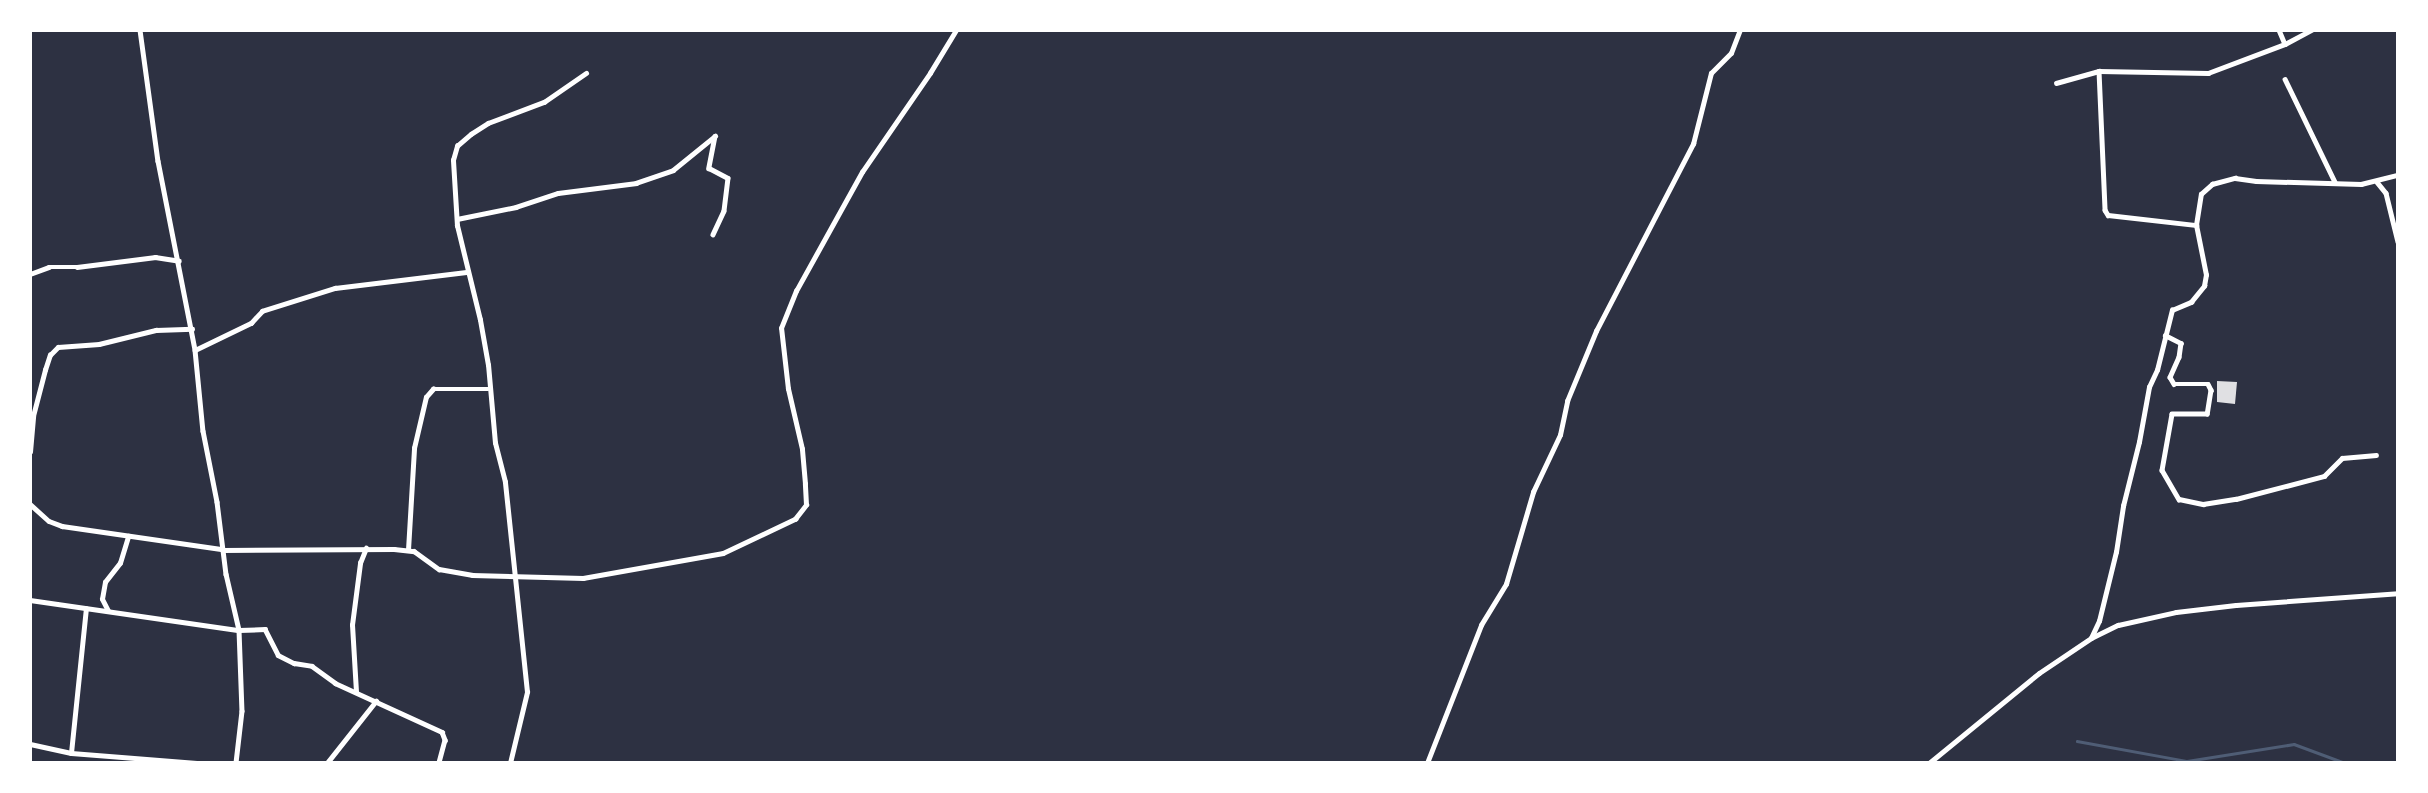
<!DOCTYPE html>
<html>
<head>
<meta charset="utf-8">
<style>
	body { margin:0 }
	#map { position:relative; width:2428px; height:793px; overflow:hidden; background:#2d3142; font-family:Barlow,sans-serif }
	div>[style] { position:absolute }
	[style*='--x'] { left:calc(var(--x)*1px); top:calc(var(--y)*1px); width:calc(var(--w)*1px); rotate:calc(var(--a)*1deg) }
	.stream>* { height:2.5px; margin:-1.25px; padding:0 1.25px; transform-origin:1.25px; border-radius:1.25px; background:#4f5d75 }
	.building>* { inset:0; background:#e0e0e3 }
	.minor>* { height:4.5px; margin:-2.25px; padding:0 2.25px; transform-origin:2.25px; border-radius:2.25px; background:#fff }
	.tertiary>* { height:5px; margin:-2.5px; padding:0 2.5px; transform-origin:2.5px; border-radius:2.5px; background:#fff }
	span { translate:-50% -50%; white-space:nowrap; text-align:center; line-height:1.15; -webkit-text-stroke:7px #fff; paint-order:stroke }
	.frame { position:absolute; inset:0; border:32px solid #fff; pointer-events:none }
</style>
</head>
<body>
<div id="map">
	<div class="stream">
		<div style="--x:2077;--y:741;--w:112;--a:10.3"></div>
		<div style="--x:2187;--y:761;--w:108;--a:-9"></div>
		<div style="--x:2294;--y:744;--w:54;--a:20.4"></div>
	</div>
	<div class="building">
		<div style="clip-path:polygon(2217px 381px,2237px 382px,2235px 404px,2217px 402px)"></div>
	</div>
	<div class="minor">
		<div style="--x:140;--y:30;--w:132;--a:82.2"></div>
		<div style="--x:158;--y:161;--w:193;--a:78.9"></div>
		<div style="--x:195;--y:350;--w:81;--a:84.4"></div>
		<div style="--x:203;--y:431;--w:72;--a:78.8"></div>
		<div style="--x:217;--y:502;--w:73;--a:82.9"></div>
		<div style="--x:226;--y:574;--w:57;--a:76.9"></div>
		<div style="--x:239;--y:630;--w:81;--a:87.9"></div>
		<div style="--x:242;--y:711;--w:52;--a:96.6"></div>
		<div style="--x:2279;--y:30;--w:15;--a:67"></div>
		<div style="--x:2099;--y:71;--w:139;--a:87.5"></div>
		<div style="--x:2105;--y:210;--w:6;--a:59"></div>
		<div style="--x:2108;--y:215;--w:89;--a:6.5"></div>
		<div style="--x:2285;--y:79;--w:114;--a:64.1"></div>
		<div style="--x:2056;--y:83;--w:45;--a:-15.6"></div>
		<div style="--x:2099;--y:71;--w:109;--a:1.1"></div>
		<div style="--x:2208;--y:73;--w:82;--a:-20.6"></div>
		<div style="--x:2285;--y:44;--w:30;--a:-28"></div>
		<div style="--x:2377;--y:182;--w:14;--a:51"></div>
		<div style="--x:2386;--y:193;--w:50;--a:76.2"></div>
		<div style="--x:457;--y:219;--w:60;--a:-11.5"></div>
		<div style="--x:516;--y:207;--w:44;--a:-18.4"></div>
		<div style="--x:558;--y:193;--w:79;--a:-7.3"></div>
		<div style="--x:636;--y:183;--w:39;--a:-19"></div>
		<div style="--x:673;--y:170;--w:54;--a:-39"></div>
		<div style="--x:715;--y:136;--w:33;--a:101"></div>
		<div style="--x:709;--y:168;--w:21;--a:28"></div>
		<div style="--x:728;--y:178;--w:33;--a:97"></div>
		<div style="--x:724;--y:211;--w:26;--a:115"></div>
		<div style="--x:30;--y:274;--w:20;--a:-20"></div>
		<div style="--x:49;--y:267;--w:28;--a:0"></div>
		<div style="--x:77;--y:267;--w:79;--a:-7.3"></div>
		<div style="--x:155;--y:257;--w:24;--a:9"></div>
		<div style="--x:2165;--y:335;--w:18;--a:27"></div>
		<div style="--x:2181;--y:343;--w:14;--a:98"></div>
		<div style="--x:2179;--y:357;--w:22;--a:114"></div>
		<div style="--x:2170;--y:377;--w:8;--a:60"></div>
		<div style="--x:2174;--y:384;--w:34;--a:0"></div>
		<div style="--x:2208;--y:384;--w:7;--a:63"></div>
		<div style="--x:2211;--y:390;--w:24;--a:99"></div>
		<div style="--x:2207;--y:414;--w:35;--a:180"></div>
		<div style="--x:2172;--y:414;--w:57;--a:100.1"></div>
		<div style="--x:2162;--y:470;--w:34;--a:60"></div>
		<div style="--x:2179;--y:499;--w:25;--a:12"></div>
		<div style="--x:2203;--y:504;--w:33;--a:-9"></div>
		<div style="--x:2236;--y:499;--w:91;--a:-14.6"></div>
		<div style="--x:2324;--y:476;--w:25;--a:-45"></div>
		<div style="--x:2342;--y:458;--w:34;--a:-5"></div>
		<div style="--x:195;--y:350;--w:62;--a:-25.7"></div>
		<div style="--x:251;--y:323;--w:16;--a:-47"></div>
		<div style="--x:262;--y:311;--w:77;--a:-17.5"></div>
		<div style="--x:335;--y:288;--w:134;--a:-6.9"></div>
		<div style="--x:30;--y:452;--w:36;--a:-85"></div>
		<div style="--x:33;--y:416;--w:48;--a:-75.4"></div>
		<div style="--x:45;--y:370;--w:16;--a:-72"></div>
		<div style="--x:50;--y:355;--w:11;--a:-45"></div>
		<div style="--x:58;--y:347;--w:41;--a:-4.2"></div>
		<div style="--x:99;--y:344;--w:59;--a:-13.8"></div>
		<div style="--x:156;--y:330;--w:36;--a:-2"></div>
		<div style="--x:30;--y:504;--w:25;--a:42"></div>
		<div style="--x:49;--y:521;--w:14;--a:21"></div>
		<div style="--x:62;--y:526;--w:162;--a:8.2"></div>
		<div style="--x:223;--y:550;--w:171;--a:-0.3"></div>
		<div style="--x:394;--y:549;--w:20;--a:6"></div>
		<div style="--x:414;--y:551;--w:31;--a:36"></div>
		<div style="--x:439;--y:569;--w:34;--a:10"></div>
		<div style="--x:472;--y:575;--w:111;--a:1.5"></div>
		<div style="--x:583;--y:578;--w:142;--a:-10.1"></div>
		<div style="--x:723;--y:553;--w:80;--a:-25.3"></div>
		<div style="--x:795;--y:519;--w:18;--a:-52"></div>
		<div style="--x:806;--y:505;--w:21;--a:-93"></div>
		<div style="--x:805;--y:484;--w:35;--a:-95"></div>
		<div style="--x:802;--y:449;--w:62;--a:-103.1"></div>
		<div style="--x:788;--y:389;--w:61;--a:-96.5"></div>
		<div style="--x:781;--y:328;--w:40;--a:-68"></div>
		<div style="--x:796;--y:291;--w:136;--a:-61"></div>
		<div style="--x:862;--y:172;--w:120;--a:-55.5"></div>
		<div style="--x:930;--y:73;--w:50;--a:-58.8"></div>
		<div style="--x:408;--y:550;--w:102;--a:-86.6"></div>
		<div style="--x:414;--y:448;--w:52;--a:-76.8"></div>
		<div style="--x:426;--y:397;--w:11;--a:-49"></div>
		<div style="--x:433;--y:389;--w:55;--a:0"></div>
		<div style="--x:30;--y:600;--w:211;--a:8.2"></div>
		<div style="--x:239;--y:630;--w:26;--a:-2"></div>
		<div style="--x:265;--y:629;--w:29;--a:63"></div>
		<div style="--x:278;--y:655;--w:18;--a:27"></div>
		<div style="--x:294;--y:663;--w:18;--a:9"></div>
		<div style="--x:312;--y:666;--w:29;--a:36"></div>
		<div style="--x:335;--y:683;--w:118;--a:24.6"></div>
		<div style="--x:442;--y:732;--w:9;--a:69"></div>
		<div style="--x:445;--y:740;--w:24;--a:105"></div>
		<div style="--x:108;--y:611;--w:13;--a:-117"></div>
		<div style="--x:102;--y:599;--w:17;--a:-80"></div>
		<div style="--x:105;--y:582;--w:24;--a:-52"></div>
		<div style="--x:120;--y:563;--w:28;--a:-73"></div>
		<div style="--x:2091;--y:638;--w:19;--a:-65"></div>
		<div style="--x:2099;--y:621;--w:71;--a:-76.2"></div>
		<div style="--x:2116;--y:552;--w:47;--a:-81.3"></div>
		<div style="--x:2123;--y:506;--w:66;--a:-76"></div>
		<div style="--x:2139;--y:442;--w:56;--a:-79.7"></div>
		<div style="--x:2149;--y:387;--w:19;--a:-65"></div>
		<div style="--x:2157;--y:370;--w:62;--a:-76"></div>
		<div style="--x:2172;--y:310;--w:21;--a:-23"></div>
		<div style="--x:2191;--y:302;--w:21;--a:-51"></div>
		<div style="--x:2204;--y:286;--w:11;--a:-80"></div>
		<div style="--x:2206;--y:275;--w:51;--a:-101.3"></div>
		<div style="--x:2196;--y:225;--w:31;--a:-81"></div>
		<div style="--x:2201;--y:194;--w:15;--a:-42"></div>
		<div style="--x:2212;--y:184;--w:24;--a:-15"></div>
		<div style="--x:2235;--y:178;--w:21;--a:8"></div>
		<div style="--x:2256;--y:181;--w:105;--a:1.6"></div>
		<div style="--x:2361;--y:184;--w:38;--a:-14"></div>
		<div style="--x:356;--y:692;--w:67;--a:-93.4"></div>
		<div style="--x:352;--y:625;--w:63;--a:-82.6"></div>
		<div style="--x:360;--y:563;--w:16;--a:-68"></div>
		<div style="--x:71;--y:753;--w:145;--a:-84.1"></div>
		<div style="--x:327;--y:763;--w:79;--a:-51.7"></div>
		<div style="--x:510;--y:763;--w:73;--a:-76.5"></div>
		<div style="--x:527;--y:692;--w:211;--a:-96"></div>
		<div style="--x:505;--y:482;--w:40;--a:-104.4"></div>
		<div style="--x:495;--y:443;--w:78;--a:-95.1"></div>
		<div style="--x:488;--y:365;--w:46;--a:-100.1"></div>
		<div style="--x:480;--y:320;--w:97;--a:-103.7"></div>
		<div style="--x:457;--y:226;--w:66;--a:-93.5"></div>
		<div style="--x:453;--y:160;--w:15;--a:-74"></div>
		<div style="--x:457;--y:146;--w:18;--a:-41"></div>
		<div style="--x:471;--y:134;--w:20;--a:-33"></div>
		<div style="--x:488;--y:123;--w:60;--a:-20.6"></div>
		<div style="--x:544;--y:102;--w:51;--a:-34.6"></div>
		<div style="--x:1427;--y:763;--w:148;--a:-68.6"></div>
		<div style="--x:1481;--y:625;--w:48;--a:-58.6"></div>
		<div style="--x:1506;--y:584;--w:96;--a:-73.6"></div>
		<div style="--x:1533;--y:492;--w:63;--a:-64.7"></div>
		<div style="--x:1560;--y:435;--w:35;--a:-78"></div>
		<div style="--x:1567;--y:401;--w:76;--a:-67.5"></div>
		<div style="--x:1596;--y:331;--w:211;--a:-62.6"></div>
		<div style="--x:1693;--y:144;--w:73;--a:-75.8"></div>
		<div style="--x:1711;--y:73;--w:28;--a:-45"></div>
		<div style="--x:1731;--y:53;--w:25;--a:-69"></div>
	</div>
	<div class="tertiary">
		<div style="--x:30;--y:744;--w:42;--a:12.4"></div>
		<div style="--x:71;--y:753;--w:126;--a:4.5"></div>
		<div style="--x:1929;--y:763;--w:142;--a:-39.3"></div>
		<div style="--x:2039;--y:673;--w:63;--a:-33.9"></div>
		<div style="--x:2091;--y:638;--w:30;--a:-26"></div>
		<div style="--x:2118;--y:625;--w:59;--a:-12.6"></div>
		<div style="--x:2176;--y:612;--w:60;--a:-6.7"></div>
		<div style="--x:2236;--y:605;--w:162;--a:-4.2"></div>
	</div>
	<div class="frame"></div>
</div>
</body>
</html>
